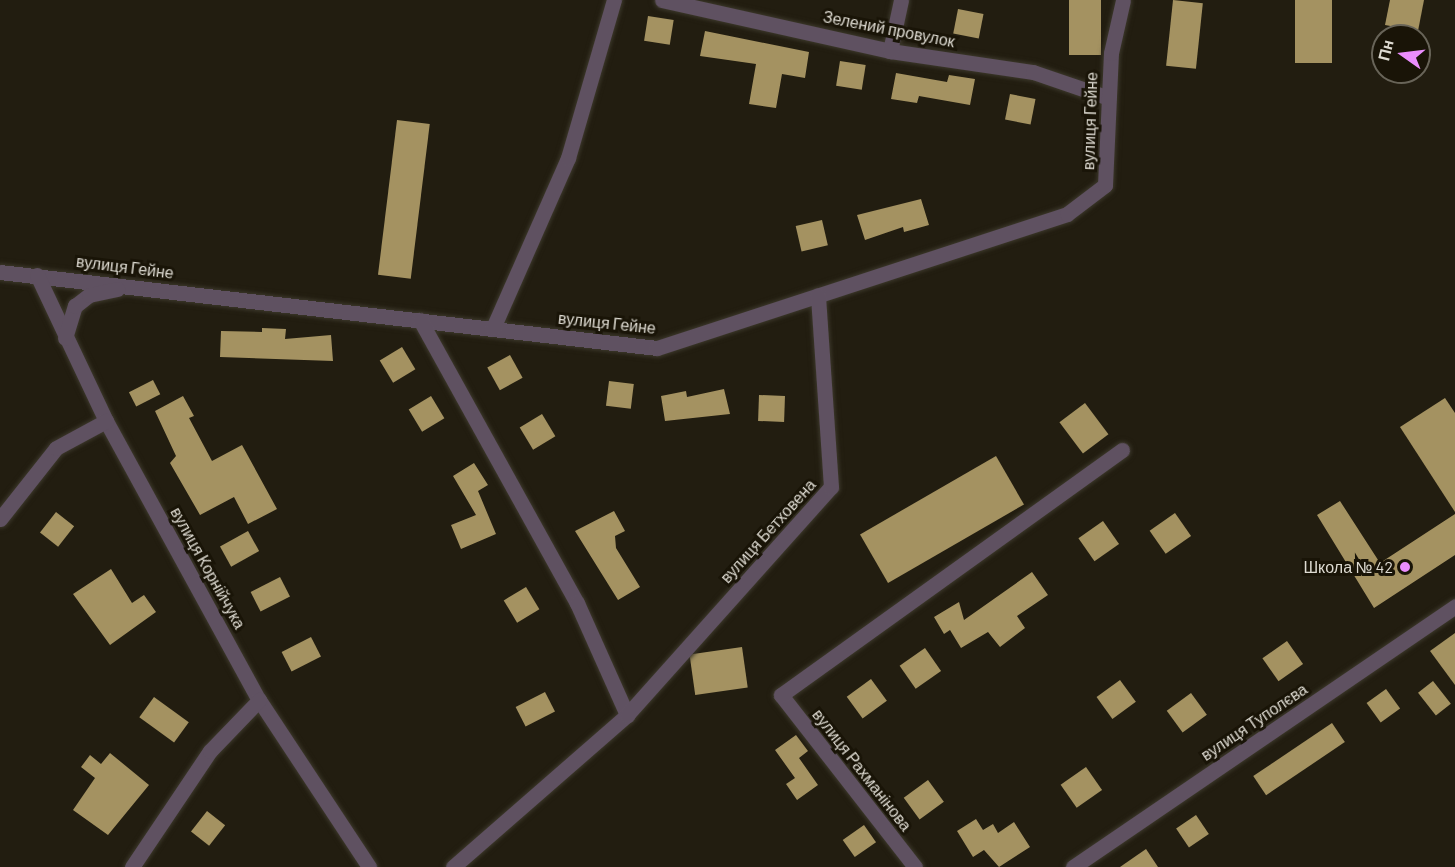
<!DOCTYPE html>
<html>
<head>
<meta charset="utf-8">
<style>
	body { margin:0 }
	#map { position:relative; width:1455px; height:867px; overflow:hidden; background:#221d10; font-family:Barlow,sans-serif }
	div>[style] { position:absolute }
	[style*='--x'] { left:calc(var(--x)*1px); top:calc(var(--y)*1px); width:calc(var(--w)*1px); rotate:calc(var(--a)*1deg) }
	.building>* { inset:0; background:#a49261; transform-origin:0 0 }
	.roads { filter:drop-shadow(0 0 2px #3c382b) drop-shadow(0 0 2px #3c382b) }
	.street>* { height:15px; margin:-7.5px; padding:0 7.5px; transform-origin:7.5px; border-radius:7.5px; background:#5f5161 }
	.dots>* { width:16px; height:16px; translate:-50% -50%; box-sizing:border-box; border:3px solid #191407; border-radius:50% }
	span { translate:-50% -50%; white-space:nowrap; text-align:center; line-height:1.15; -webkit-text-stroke:6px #191407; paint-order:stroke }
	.street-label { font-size:16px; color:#dedbd2 }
	.poi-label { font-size:16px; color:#dedbd2 }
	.right { translate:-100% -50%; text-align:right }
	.north { position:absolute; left:1371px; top:24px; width:60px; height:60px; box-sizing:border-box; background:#191407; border:2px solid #686458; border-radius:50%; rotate:284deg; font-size:16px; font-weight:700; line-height:24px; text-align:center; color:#dedbd2 }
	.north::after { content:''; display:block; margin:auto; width:21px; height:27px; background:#ea8dfd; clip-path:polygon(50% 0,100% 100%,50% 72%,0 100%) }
</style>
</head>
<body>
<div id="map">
	<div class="building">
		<div style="left:1069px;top:0;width:32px;height:55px"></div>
		<div style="left:1173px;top:0;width:30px;height:66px;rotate:6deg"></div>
		<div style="left:1295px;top:0;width:37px;height:63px"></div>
		<div style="clip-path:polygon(1390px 0,1424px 0,1418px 31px,1385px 25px)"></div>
		<div style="left:958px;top:9px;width:26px;height:25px;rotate:11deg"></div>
		<div style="left:648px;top:16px;width:26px;height:25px;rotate:9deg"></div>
		<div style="clip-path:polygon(705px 31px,809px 52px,805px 78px,782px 74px,776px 108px,749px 104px,756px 64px,700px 56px)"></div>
		<div style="left:840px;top:61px;width:26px;height:25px;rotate:9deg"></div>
		<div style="clip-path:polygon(896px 73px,947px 82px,949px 75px,975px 79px,970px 105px,919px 96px,917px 103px,891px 99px)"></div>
		<div style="left:1010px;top:94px;width:26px;height:26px;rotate:11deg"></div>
		<div style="left:397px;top:120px;width:33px;height:156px;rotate:7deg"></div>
		<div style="clip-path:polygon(921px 199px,929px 225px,904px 232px,903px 227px,865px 240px,857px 215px)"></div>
		<div style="left:822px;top:220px;width:26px;height:27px;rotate:77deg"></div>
		<div style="clip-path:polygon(262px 328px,286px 329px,285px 339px,331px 335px,333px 361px,220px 357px,221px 331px,262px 332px)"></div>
		<div style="left:402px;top:347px;width:26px;height:26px;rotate:59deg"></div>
		<div style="left:510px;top:355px;width:26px;height:26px;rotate:61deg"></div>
		<div style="left:153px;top:380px;width:16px;height:27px;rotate:63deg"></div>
		<div style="left:609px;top:381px;width:25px;height:25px;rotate:7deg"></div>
		<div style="clip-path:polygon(724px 389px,730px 414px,665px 421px,661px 396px,686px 391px,687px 397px)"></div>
		<div style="left:759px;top:395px;width:26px;height:26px;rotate:2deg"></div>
		<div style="clip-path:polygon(183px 396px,194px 416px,189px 418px,212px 461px,242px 445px,277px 509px,248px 524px,234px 497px,200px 515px,170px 463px,176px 456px,155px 411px)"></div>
		<div style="left:431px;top:396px;width:26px;height:26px;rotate:59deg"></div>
		<div style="clip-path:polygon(1445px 398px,1455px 413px,1455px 512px,1400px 427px)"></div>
		<div style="left:1085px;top:403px;width:39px;height:32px;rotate:53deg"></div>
		<div style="left:542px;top:414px;width:26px;height:26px;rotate:59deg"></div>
		<div style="left:996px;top:456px;width:56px;height:157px;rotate:60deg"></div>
		<div style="clip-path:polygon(474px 463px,488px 485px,478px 491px,496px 534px,461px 549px,451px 525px,476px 515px,453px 476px)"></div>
		<div style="clip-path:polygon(1340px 501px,1380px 563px,1455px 514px,1455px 555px,1374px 608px,1317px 515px)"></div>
		<div style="clip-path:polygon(614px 511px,625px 531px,615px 536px,616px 548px,640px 587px,618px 600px,575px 531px)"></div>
		<div style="left:56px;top:512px;width:23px;height:26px;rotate:38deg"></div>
		<div style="left:1175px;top:513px;width:28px;height:31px;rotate:55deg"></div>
		<div style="left:1103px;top:521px;width:28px;height:30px;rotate:55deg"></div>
		<div style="left:248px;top:531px;width:23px;height:32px;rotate:61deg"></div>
		<div style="clip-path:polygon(111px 569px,132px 603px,144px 595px,156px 612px,110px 645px,73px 594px)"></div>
		<div style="clip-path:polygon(1032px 572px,1048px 595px,1017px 616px,1025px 628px,1000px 647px,988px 632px,961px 648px,950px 630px,944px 634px,934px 617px,959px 602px,964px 620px)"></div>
		<div style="left:280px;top:577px;width:22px;height:33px;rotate:63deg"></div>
		<div style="left:526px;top:587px;width:26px;height:26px;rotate:59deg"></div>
		<div style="clip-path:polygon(1455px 633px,1455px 685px,1430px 651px)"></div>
		<div style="left:311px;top:637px;width:22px;height:33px;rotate:63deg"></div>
		<div style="left:1287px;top:641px;width:28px;height:30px;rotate:55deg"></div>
		<div style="left:742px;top:647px;width:41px;height:53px;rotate:82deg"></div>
		<div style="left:925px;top:648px;width:28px;height:31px;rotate:55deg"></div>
		<div style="left:871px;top:679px;width:27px;height:30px;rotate:54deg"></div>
		<div style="left:1120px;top:680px;width:27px;height:29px;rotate:54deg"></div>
		<div style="left:1433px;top:681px;width:29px;height:19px;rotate:52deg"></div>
		<div style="left:1386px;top:689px;width:24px;height:24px;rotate:54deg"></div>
		<div style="left:545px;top:692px;width:22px;height:33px;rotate:63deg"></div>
		<div style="left:1191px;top:693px;width:27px;height:30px;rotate:54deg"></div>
		<div style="left:154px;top:697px;width:43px;height:25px;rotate:36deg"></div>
		<div style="left:1332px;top:723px;width:23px;height:95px;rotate:56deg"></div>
		<div style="clip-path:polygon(796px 735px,808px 751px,799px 758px,818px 785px,797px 800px,786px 784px,795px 778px,775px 750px)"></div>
		<div style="clip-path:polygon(110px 753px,149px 785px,108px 835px,73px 810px,95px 778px,81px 767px,90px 755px,101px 764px)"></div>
		<div style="left:1086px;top:767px;width:28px;height:31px;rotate:55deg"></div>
		<div style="left:928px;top:780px;width:27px;height:30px;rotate:54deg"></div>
		<div style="left:207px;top:811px;width:23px;height:26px;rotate:38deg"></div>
		<div style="left:1196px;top:815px;width:23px;height:24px;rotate:56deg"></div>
		<div style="clip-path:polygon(976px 819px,983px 830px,993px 824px,998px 833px,1014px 822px,1030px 847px,999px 867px,984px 850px,973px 857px,957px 831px)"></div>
		<div style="left:864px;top:825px;width:21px;height:26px;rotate:55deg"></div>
		<div style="clip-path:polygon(1146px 849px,1158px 867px,1120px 867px)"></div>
	</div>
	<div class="roads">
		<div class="street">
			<div style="--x:662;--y:0;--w:234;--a:12.6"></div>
			<div style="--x:890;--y:51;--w:145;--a:8.4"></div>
			<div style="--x:1033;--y:72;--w:80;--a:18.9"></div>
			<div style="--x:890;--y:51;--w:52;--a:-77.8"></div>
			<div style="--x:0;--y:272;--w:661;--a:6.6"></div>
			<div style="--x:657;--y:348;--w:431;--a:-18.1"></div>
			<div style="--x:1067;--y:214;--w:48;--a:-37.3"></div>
			<div style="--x:1105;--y:185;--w:132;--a:-87.4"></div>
			<div style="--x:1111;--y:53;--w:54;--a:-77.2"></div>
			<div style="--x:37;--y:275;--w:161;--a:64.7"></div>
			<div style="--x:106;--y:421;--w:318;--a:61.3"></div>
			<div style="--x:259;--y:700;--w:200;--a:56.6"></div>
			<div style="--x:420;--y:320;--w:324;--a:61"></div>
			<div style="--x:577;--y:603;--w:123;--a:65.9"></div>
			<div style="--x:493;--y:328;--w:186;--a:-66.2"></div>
			<div style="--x:568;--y:158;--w:165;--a:-73.8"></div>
			<div style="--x:65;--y:338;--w:34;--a:-73"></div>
			<div style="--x:75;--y:306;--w:18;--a:-38"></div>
			<div style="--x:89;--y:295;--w:29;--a:-12"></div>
			<div style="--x:0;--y:519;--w:90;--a:-51.7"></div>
			<div style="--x:56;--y:448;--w:57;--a:-28.4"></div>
			<div style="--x:132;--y:867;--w:140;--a:-56.1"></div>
			<div style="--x:210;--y:751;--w:71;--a:-46.1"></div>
			<div style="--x:453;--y:867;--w:231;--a:-41.1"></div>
			<div style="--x:627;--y:715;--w:306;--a:-48.2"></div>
			<div style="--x:831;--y:487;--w:192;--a:-93.9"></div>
			<div style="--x:915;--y:867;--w:218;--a:-127.9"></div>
			<div style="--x:781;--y:695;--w:420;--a:-35.7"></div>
			<div style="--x:1073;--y:867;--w:463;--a:-34.3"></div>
		</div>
	</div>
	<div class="dots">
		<div style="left:1405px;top:567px;background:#ea8dfd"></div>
	</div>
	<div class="street-label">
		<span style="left:889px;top:29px;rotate:11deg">Зелений провулок</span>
		<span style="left:1090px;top:121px;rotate:-88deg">вулиця Гейне</span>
		<span style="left:125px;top:267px;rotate:7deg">вулиця Гейне</span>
		<span style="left:607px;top:323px;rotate:6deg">вулиця Гейне</span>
		<span style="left:768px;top:531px;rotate:-48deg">вулиця Бетховена</span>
		<span style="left:208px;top:568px;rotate:61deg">вулиця Корнійчука</span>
		<span style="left:1254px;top:722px;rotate:-34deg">вулиця Туполєва</span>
		<span style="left:862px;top:770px;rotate:52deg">вулиця Рахманінова</span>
	</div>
	<div class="poi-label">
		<span class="right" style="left:1393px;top:567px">Школа № 42</span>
	</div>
	<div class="north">Пн</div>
</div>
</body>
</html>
